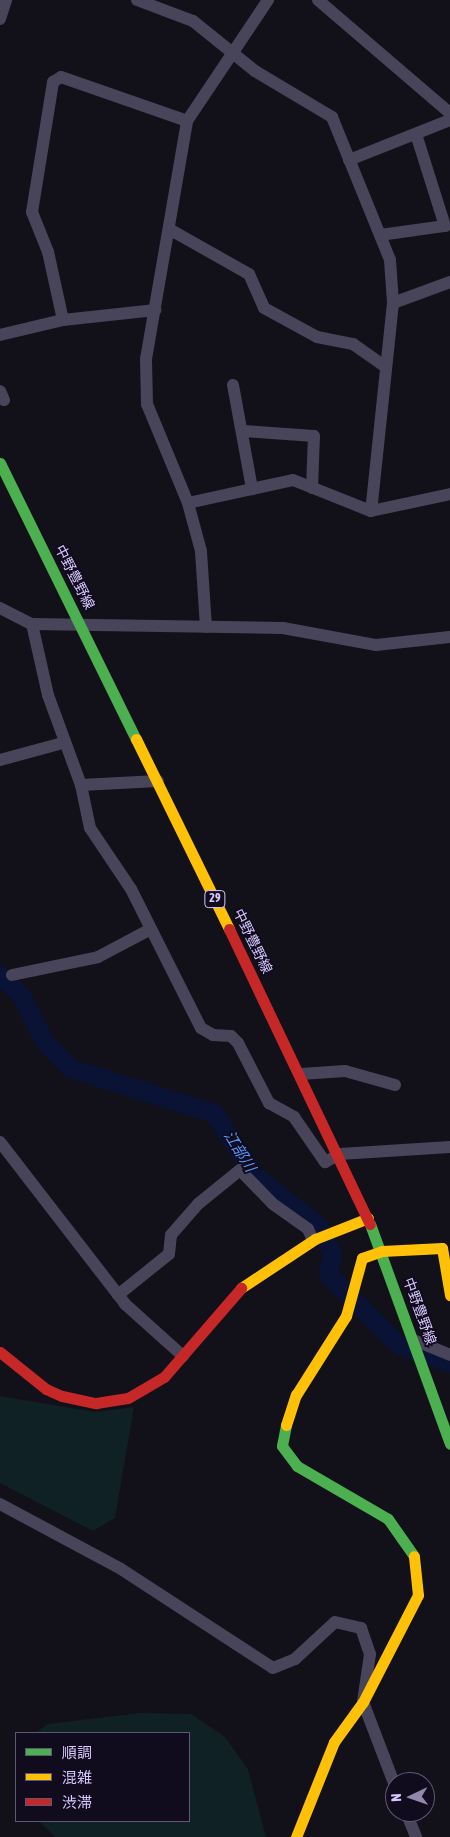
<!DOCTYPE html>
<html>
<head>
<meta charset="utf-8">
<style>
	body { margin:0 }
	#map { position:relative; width:450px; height:1837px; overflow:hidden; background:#121019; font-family:"Asap Condensed","Noto Sans JP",sans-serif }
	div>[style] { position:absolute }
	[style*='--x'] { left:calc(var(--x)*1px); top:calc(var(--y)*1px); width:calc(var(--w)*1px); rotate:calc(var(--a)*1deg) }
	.green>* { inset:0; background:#0f2125 }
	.river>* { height:19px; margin:-9.5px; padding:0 9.5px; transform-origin:9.5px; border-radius:9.5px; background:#0a1336 }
	.street>* { height:12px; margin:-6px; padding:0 6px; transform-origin:6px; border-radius:6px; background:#48445a }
	.fast>* { height:11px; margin:-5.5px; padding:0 5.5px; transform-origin:5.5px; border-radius:5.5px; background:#4caf50 }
	.slow>* { height:11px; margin:-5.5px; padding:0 5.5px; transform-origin:5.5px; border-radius:5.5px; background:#ffc107 }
	.jam>* { height:11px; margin:-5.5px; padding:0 5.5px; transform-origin:5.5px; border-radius:5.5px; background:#c62828 }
	span { translate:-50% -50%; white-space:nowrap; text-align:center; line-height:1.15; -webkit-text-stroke:4px #110c1d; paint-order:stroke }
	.shield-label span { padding:1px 4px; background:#110c1d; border:1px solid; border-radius:4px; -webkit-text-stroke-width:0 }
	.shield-label { font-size:12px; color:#d7c8fe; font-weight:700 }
	.street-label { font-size:14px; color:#d7c8fe }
	.water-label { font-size:15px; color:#5896fd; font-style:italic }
	.legend { position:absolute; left:15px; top:1732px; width:175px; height:90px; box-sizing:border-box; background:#110c1d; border:1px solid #605777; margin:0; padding:6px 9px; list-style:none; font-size:15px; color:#d7c8fe }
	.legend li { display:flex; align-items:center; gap:10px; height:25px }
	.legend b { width:25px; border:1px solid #605777 }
	.north { position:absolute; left:385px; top:1772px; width:50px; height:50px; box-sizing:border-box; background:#110c1d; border:1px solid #605777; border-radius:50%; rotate:267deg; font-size:14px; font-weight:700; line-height:20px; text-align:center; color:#d7c8fe }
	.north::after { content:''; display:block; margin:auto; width:18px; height:22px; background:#9288ae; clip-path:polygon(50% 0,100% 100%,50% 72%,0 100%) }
</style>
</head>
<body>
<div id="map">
	<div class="green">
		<div style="clip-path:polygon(0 1396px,95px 1412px,134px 1407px,115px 1518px,93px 1531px,0 1483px)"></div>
		<div style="clip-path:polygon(140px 1713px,191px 1714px,225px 1737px,248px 1769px,266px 1837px,55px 1837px,39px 1821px,189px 1821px,189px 1733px,35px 1733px,48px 1724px)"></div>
	</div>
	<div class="river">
		<div style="--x:0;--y:975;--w:29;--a:44"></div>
		<div style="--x:21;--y:995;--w:51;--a:63.4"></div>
		<div style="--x:44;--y:1041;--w:37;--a:46"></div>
		<div style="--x:70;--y:1068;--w:151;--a:17.4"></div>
		<div style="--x:214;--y:1113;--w:74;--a:57.2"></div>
		<div style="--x:254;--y:1175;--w:80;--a:37.9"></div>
		<div style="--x:317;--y:1224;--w:34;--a:63"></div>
		<div style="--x:332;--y:1254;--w:20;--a:101"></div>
		<div style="--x:328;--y:1274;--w:100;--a:45"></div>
		<div style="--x:399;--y:1345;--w:54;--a:19.4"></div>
	</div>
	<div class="street">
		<div style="--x:137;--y:0;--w:60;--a:20.6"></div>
		<div style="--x:193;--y:21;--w:80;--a:38.9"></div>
		<div style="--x:255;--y:71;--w:90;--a:30.9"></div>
		<div style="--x:332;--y:117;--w:154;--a:67.9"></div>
		<div style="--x:390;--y:260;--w:43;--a:86"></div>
		<div style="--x:393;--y:303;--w:209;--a:96"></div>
		<div style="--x:318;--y:0;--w:174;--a:40.6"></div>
		<div style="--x:0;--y:19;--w:20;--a:-72"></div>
		<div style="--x:349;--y:160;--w:109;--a:-21.6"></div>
		<div style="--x:169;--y:229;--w:92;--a:29.4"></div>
		<div style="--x:249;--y:274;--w:37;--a:66"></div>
		<div style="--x:264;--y:308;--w:60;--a:28.7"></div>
		<div style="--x:317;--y:337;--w:37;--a:11"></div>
		<div style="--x:353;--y:344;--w:38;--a:35"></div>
		<div style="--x:380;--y:235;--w:66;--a:-7.9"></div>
		<div style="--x:445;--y:226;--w:96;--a:-107.5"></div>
		<div style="--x:393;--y:303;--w:61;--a:-20.2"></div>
		<div style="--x:63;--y:320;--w:70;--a:-102.4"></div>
		<div style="--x:48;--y:252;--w:43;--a:-111.8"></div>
		<div style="--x:32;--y:212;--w:132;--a:-80.8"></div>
		<div style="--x:53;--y:82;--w:9;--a:-32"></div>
		<div style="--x:61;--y:77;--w:133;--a:19.2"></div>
		<div style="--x:0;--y:335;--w:65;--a:-13.4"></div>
		<div style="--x:63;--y:320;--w:93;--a:-6.2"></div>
		<div style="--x:233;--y:385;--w:106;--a:79.6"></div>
		<div style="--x:0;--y:391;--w:10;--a:66"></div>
		<div style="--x:244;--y:431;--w:70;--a:4.1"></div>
		<div style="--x:314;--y:436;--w:52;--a:92.2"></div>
		<div style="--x:188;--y:503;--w:107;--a:-12.4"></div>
		<div style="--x:293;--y:480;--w:84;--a:21.7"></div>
		<div style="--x:371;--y:511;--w:81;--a:-12.1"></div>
		<div style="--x:0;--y:608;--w:36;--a:27"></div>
		<div style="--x:32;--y:624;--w:251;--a:0.9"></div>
		<div style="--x:283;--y:628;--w:95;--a:10.4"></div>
		<div style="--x:376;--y:645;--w:74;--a:-6.2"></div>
		<div style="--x:32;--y:624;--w:73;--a:77.3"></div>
		<div style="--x:48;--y:695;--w:96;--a:69.9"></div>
		<div style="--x:81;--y:785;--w:44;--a:78.2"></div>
		<div style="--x:90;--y:828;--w:73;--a:56.1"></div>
		<div style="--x:131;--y:889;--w:156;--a:63.3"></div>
		<div style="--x:201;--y:1028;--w:14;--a:30"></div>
		<div style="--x:213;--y:1035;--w:18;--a:3"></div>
		<div style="--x:231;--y:1036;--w:10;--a:45"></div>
		<div style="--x:238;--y:1043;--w:68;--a:62.7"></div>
		<div style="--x:269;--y:1103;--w:29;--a:29"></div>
		<div style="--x:294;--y:1117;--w:55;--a:55.4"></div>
		<div style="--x:325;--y:1162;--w:17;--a:-28"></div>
		<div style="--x:340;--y:1154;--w:110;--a:-3.6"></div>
		<div style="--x:206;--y:627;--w:76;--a:-93.8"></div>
		<div style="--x:201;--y:551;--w:50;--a:-105.2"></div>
		<div style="--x:188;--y:503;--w:107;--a:-112.5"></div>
		<div style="--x:147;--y:404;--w:45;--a:-91.3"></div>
		<div style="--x:146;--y:359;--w:242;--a:-80.2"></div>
		<div style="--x:187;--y:121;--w:146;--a:-56.2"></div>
		<div style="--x:0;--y:760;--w:65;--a:-15.1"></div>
		<div style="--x:81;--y:785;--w:77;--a:-3"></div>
		<div style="--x:12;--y:975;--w:88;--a:-11.8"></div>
		<div style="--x:98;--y:957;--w:58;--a:-27.9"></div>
		<div style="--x:301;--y:1074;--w:44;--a:-3.9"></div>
		<div style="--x:345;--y:1071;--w:52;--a:15.6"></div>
		<div style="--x:0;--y:1142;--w:205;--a:52.3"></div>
		<div style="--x:125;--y:1304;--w:78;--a:41.9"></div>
		<div style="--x:118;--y:1295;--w:65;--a:-38.8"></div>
		<div style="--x:169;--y:1254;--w:19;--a:-84"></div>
		<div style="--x:171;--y:1235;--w:41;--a:-48.9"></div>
		<div style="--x:198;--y:1204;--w:54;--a:-39"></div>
		<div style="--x:240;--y:1170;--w:47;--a:45.9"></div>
		<div style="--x:273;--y:1204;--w:43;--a:35.5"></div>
		<div style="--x:308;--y:1229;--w:12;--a:66"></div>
		<div style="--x:416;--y:1341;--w:37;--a:22"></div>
		<div style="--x:0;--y:1504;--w:137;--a:28.2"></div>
		<div style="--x:121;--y:1569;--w:181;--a:33.1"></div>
		<div style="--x:273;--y:1668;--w:24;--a:-22"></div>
		<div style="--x:295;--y:1659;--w:54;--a:-42.8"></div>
		<div style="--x:335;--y:1622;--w:27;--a:13"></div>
		<div style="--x:361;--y:1628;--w:28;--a:71"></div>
		<div style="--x:370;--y:1654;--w:49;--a:98.3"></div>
		<div style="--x:363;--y:1702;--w:90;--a:69.1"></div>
		<div style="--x:406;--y:1812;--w:27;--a:68"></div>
	</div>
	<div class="fast">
		<div style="--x:0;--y:463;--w:308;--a:63.8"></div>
		<div style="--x:370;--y:1224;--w:234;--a:70"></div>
		<div style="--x:286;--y:1425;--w:21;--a:101"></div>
		<div style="--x:282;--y:1446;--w:25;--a:53"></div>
		<div style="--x:297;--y:1466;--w:105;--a:30.2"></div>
		<div style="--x:388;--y:1519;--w:45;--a:54.9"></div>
	</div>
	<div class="slow">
		<div style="--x:136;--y:739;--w:212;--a:63.9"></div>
		<div style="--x:241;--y:1288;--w:89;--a:-33.5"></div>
		<div style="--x:315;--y:1239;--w:57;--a:-21.6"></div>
		<div style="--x:286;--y:1425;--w:32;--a:-72"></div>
		<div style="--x:296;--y:1395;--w:93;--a:-57.7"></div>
		<div style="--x:346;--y:1316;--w:60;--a:-74.6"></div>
		<div style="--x:362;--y:1258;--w:21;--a:-19"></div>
		<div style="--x:382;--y:1251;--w:60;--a:-2.9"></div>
		<div style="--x:442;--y:1248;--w:48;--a:80.3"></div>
		<div style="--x:296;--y:1837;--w:102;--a:-68.2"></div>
		<div style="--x:334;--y:1742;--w:49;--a:-54.1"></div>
		<div style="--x:363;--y:1702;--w:120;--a:-62.8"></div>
		<div style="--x:418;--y:1595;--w:39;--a:-96"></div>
	</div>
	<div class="jam">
		<div style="--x:229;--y:929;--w:327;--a:64.5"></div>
		<div style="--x:0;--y:1352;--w:59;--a:38.8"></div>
		<div style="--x:46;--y:1389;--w:17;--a:24"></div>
		<div style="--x:62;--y:1396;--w:35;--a:12"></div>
		<div style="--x:96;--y:1403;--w:32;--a:-9"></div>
		<div style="--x:128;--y:1398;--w:42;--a:-30.3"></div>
		<div style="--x:164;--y:1377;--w:118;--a:-49.1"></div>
	</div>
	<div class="shield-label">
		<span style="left:215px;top:899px">29</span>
	</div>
	<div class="street-label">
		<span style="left:75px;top:577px;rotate:63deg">中野豊野線</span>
		<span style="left:253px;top:941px;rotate:64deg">中野豊野線</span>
		<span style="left:420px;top:1311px;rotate:70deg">中野豊野線</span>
	</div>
	<div class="water-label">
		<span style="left:240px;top:1151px;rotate:58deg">江部川</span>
	</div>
	<ul class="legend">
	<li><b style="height:6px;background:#4caf50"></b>順調</li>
	<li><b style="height:6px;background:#ffc107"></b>混雑</li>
	<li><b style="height:6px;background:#c62828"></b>渋滞</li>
	</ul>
	<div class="north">N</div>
</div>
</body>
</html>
